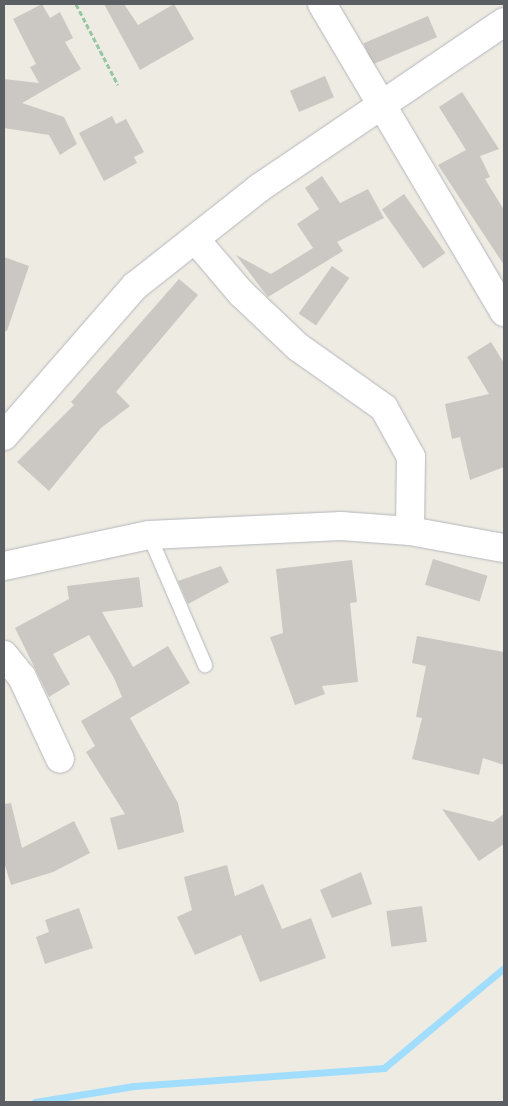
<!DOCTYPE html>
<html>
<head>
<meta charset="utf-8">
<style>
	body { margin:0 }
	#map { position:relative; width:508px; height:1106px; overflow:hidden; background:#eeebe3; font-family:"Titillium Web",sans-serif }
	div>[style] { position:absolute }
	[style*='--x'] { left:calc(var(--x)*1px); top:calc(var(--y)*1px); width:calc(var(--w)*1px); rotate:calc(var(--a)*1deg) }
	.stream>* { height:7px; margin:-3.5px; padding:0 3.5px; transform-origin:3.5px; border-radius:3.5px; background:#a1ddff }
	.building>* { inset:0; background:#cbc7c2; transform-origin:0 0 }
	.path>* { height:3px; margin-top:-1.5px; transform-origin:0; background:repeating-linear-gradient(90deg,#97c7a2 0 5px,transparent 0 7.5px) }
	.roads { filter:drop-shadow(0 0 1px #b3b6ba) drop-shadow(0 0 1px #b3b6ba) }
	.lane>* { height:14px; margin:-7px; padding:0 7px; transform-origin:7px; border-radius:7px; background:#fff }
	.street>* { height:28px; margin:-14px; padding:0 14px; transform-origin:14px; border-radius:14px; background:#fff }
	span { translate:-50% -50%; white-space:nowrap; text-align:center; line-height:1.15; -webkit-text-stroke:5px #fff; paint-order:stroke }
	.frame { position:absolute; inset:0; border:5px solid #5b5f64; pointer-events:none }
</style>
</head>
<body>
<div id="map">
	<div class="stream">
		<div style="--x:35;--y:1102;--w:100;--a:-9.2"></div>
		<div style="--x:134;--y:1086;--w:251;--a:-4.1"></div>
		<div style="--x:384;--y:1068;--w:156;--a:-39.8"></div>
	</div>
	<div class="building">
		<div style="clip-path:polygon(42px 4px,50px 18px,60px 12px,73px 38px,65px 42px,81px 69px,22px 103px,64px 117px,77px 144px,60px 155px,49px 135px,4px 128px,4px 79px,39px 83px,30px 67px,36px 64px,13px 19px)"></div>
		<div style="clip-path:polygon(104px 4px,124px 4px,138px 25px,174px 4px,194px 39px,140px 70px)"></div>
		<div style="left:428px;top:16px;width:23px;height:70px;rotate:67deg"></div>
		<div style="left:325px;top:76px;width:23px;height:38px;rotate:67deg"></div>
		<div style="clip-path:polygon(462px 92px,499px 149px,480px 156px,490px 177px,485px 179px,504px 210px,504px 265px,438px 165px,466px 150px,439px 107px)"></div>
		<div style="clip-path:polygon(112px 116px,116px 124px,126px 119px,144px 152px,134px 157px,137px 163px,104px 181px,79px 133px)"></div>
		<div style="clip-path:polygon(322px 176px,340px 203px,368px 189px,384px 218px,337px 242px,343px 251px,268px 297px,236px 255px,271px 274px,313px 248px,297px 224px,319px 209px,305px 188px)"></div>
		<div style="left:404px;top:194px;width:72px;height:27px;rotate:55deg"></div>
		<div style="clip-path:polygon(4px 257px,29px 266px,7px 331px,4px 331px)"></div>
		<div style="left:332px;top:266px;width:21px;height:58px;rotate:35deg"></div>
		<div style="clip-path:polygon(179px 279px,198px 295px,116px 392px,130px 406px,101px 428px,49px 491px,17px 462px,74px 405px,71px 402px)"></div>
		<div style="clip-path:polygon(491px 342px,504px 363px,504px 467px,470px 480px,460px 437px,452px 439px,445px 404px,489px 394px,467px 357px)"></div>
		<div style="left:433px;top:559px;width:57px;height:27px;rotate:17deg"></div>
		<div style="clip-path:polygon(352px 560px,357px 602px,350px 603px,358px 682px,322px 686px,325px 694px,295px 705px,270px 637px,283px 633px,276px 569px)"></div>
		<div style="clip-path:polygon(221px 566px,229px 582px,188px 604px,178px 581px)"></div>
		<div style="clip-path:polygon(139px 577px,143px 607px,102px 612px,133px 667px,168px 646px,190px 683px,130px 718px,178px 803px,184px 832px,118px 850px,110px 818px,125px 814px,86px 752px,95px 746px,81px 721px,122px 697px,114px 678px,89px 635px,53px 654px,70px 684px,49px 697px,15px 628px,69px 599px,67px 586px)"></div>
		<div style="clip-path:polygon(417px 636px,504px 652px,504px 765px,483px 758px,479px 775px,412px 759px,422px 718px,416px 717px,426px 666px,412px 663px)"></div>
		<div style="clip-path:polygon(11px 803px,22px 848px,74px 821px,90px 853px,53px 872px,11px 885px,4px 862px,4px 804px)"></div>
		<div style="clip-path:polygon(442px 809px,493px 822px,504px 814px,504px 844px,479px 861px)"></div>
		<div style="clip-path:polygon(227px 865px,235px 896px,263px 884px,282px 929px,311px 918px,326px 958px,260px 982px,241px 935px,195px 955px,177px 917px,192px 910px,184px 877px)"></div>
		<div style="clip-path:polygon(361px 872px,372px 904px,332px 918px,320px 890px)"></div>
		<div style="left:422px;top:906px;width:36px;height:36px;rotate:82deg"></div>
		<div style="clip-path:polygon(79px 908px,93px 948px,45px 964px,36px 937px,49px 932px,45px 920px)"></div>
	</div>
	<div class="path">
		<div style="--x:76;--y:4;--w:91;--a:62.6"></div>
	</div>
	<div class="roads">
		<div class="lane">
			<div style="--x:149;--y:535;--w:142;--a:66.7"></div>
		</div>
		<div class="street">
			<div style="--x:322;--y:4;--w:358;--a:59.4"></div>
			<div style="--x:195;--y:239;--w:71;--a:49.6"></div>
			<div style="--x:241;--y:293;--w:79;--a:43.5"></div>
			<div style="--x:298;--y:347;--w:105;--a:35.3"></div>
			<div style="--x:384;--y:408;--w:56;--a:61.1"></div>
			<div style="--x:411;--y:457;--w:74;--a:90.8"></div>
			<div style="--x:4;--y:436;--w:199;--a:-48.9"></div>
			<div style="--x:135;--y:286;--w:158;--a:-38.3"></div>
			<div style="--x:259;--y:188;--w:296;--a:-34.1"></div>
			<div style="--x:4;--y:566;--w:148;--a:-12.1"></div>
			<div style="--x:149;--y:535;--w:192;--a:-2.7"></div>
			<div style="--x:341;--y:526;--w:69;--a:4.1"></div>
			<div style="--x:410;--y:531;--w:96;--a:10.3"></div>
			<div style="--x:4;--y:655;--w:28;--a:51"></div>
			<div style="--x:22;--y:677;--w:90;--a:65.1"></div>
		</div>
	</div>
	<div class="frame"></div>
</div>
</body>
</html>
